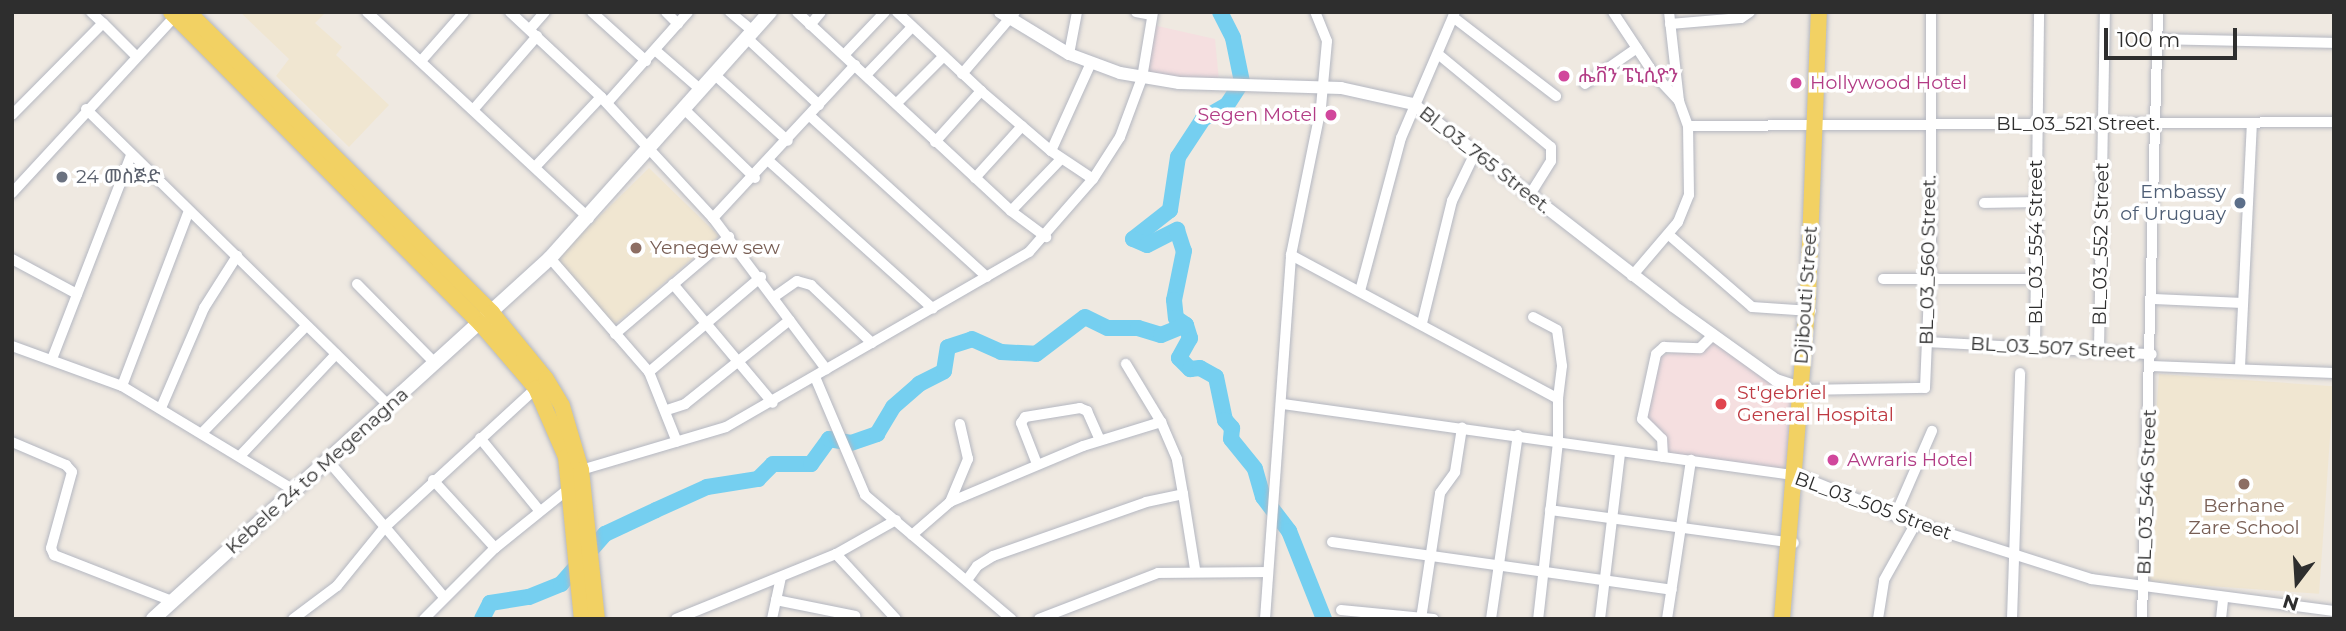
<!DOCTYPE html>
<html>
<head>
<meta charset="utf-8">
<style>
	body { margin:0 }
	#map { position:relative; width:2346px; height:631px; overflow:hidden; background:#efe9e1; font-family:Montserrat,"Noto Sans Ethiopic",sans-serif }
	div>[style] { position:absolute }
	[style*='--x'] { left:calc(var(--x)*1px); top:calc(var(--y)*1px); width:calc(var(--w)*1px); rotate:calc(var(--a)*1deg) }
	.education>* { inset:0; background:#f0e6d1; transform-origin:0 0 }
	.medical>* { inset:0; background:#f5dfe0 }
	.river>* { height:16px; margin:-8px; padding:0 8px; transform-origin:8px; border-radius:8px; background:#75cff0 }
	.roads { filter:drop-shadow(0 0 2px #b4b7c1) drop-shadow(0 0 2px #b4b7c1) }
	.minor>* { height:10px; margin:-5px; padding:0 5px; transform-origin:5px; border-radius:5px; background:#fff }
	.tertiary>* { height:12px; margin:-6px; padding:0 6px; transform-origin:6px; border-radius:6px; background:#fff }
	.secondary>* { height:14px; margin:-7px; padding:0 7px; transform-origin:7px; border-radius:7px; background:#fff }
	.primary>* { height:16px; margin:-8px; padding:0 8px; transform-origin:8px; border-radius:8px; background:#f2d163 }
	.dots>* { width:19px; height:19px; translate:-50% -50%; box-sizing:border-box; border:4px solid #fff; border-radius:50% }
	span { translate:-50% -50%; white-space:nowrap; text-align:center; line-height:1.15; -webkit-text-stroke:7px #fff; paint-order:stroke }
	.hotel-label { font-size:19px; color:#b23c85 }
	.left { translate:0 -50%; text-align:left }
	.right { translate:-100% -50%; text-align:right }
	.street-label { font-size:19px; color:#2e2e2e }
	.worship-label { font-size:19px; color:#5b616d }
	.service-label { font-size:19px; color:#4e5e75 }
	.education-label { font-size:19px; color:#785e54 }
	.health-label { font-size:19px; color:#be3a42 }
	.frame { position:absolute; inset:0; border:14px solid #2e2e2e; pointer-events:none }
	.north { position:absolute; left:2262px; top:547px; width:70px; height:70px; -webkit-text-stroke:5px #fff; paint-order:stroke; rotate:197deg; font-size:19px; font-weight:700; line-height:28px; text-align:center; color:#2e2e2e }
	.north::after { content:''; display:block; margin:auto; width:24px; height:32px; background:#2e2e2e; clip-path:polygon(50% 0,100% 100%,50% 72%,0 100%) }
	.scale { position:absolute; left:2104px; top:28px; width:133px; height:32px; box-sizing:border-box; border:4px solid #2e2e2e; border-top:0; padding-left:9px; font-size:21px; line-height:24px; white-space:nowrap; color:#2e2e2e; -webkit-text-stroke:5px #fff; paint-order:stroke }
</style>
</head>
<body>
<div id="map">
	<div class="education">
		<div style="clip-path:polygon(240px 12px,326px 12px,315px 23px,342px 47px,336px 55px,389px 105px,349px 147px,276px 76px,289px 59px)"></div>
		<div style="clip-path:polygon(649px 168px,719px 236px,614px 325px,556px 259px)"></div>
		<div style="left:2159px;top:374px;width:175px;height:208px;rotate:4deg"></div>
	</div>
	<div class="medical">
		<div style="clip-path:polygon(1153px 25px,1215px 39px,1219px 81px,1148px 76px)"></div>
		<div style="clip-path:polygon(1713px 341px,1795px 397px,1787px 472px,1667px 453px,1644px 418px,1658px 357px)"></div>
	</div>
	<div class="river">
		<div style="--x:1220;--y:12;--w:29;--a:63"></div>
		<div style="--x:1233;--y:38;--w:45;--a:78.4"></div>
		<div style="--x:1242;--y:82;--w:27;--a:123"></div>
		<div style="--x:1227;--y:105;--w:28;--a:150"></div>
		<div style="--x:1203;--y:119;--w:45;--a:123.3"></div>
		<div style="--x:1178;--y:157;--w:54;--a:98.6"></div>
		<div style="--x:1170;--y:210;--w:47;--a:141.9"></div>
		<div style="--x:1133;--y:239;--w:15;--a:23"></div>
		<div style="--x:1147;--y:245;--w:34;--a:-27"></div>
		<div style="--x:1177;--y:230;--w:22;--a:72"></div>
		<div style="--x:1184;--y:251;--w:50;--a:101.5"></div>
		<div style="--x:1174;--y:300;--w:18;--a:84"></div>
		<div style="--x:1176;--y:318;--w:12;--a:35"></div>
		<div style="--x:1186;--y:325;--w:14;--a:73"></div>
		<div style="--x:1190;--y:338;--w:23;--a:119"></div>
		<div style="--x:1179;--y:358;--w:16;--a:45"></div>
		<div style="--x:1190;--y:369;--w:10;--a:-6"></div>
		<div style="--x:1200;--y:368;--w:18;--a:29"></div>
		<div style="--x:1216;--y:377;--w:44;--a:78.2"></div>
		<div style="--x:1225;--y:420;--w:11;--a:49"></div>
		<div style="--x:1232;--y:428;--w:11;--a:95"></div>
		<div style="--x:1231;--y:439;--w:38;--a:51"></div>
		<div style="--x:1255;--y:469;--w:29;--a:74"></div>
		<div style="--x:1263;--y:497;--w:43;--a:52.6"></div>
		<div style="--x:1289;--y:531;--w:95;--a:68.3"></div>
		<div style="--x:482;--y:619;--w:18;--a:-63"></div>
		<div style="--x:490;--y:603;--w:39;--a:-9"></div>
		<div style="--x:529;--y:597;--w:35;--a:-22"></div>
		<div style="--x:561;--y:584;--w:67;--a:-48.7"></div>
		<div style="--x:605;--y:534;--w:56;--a:-25.2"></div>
		<div style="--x:656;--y:510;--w:56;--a:-24.3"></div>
		<div style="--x:707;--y:487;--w:52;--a:-8.9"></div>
		<div style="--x:758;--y:479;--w:21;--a:-45"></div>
		<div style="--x:773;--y:464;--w:38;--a:0"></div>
		<div style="--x:811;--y:464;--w:31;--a:-54"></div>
		<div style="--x:829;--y:439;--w:22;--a:10"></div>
		<div style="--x:851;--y:443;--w:28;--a:-19"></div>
		<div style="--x:877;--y:434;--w:31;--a:-59"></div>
		<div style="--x:893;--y:407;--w:35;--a:-41"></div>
		<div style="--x:919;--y:384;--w:28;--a:-27"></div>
		<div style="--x:944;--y:371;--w:24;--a:-81"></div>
		<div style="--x:948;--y:347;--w:25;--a:-18"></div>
		<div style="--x:972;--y:339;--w:32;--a:24"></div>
		<div style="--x:1001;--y:352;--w:35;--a:3"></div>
		<div style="--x:1036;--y:354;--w:61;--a:-37.1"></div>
		<div style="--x:1085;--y:317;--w:25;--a:26"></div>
		<div style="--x:1108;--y:328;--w:30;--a:0"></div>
		<div style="--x:1138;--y:328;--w:24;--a:17"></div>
		<div style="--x:1161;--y:335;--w:27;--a:-22"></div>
	</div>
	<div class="roads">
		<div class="minor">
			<div style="--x:91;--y:12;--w:16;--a:43"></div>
			<div style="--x:367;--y:12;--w:303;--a:42.9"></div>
			<div style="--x:510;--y:12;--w:125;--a:43"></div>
			<div style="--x:601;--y:97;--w:165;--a:47.2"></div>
			<div style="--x:713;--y:218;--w:189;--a:53.2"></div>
			<div style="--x:592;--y:12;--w:73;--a:42.2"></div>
			<div style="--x:666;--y:12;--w:17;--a:45"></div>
			<div style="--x:730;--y:12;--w:31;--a:40"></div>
			<div style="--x:797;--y:12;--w:292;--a:42.9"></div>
			<div style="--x:1011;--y:211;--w:44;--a:36.6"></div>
			<div style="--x:897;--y:12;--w:115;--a:43.2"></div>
			<div style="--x:1136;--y:12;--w:16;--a:11"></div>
			<div style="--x:1613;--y:12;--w:74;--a:56.5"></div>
			<div style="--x:1654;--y:74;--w:37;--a:47"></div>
			<div style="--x:1453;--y:17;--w:130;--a:37.5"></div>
			<div style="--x:1670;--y:24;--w:71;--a:-4.8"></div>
			<div style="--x:1741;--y:18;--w:11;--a:-34"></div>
			<div style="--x:810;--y:25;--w:17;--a:-50"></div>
			<div style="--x:530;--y:29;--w:23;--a:-49"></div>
			<div style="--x:748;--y:39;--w:97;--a:42.9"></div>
			<div style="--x:2158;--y:39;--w:176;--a:1.3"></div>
			<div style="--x:655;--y:50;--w:61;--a:41"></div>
			<div style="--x:1069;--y:54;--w:43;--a:-79.2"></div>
			<div style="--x:1438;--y:54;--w:146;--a:39.5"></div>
			<div style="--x:1551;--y:147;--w:14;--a:90"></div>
			<div style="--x:1551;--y:161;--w:39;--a:122"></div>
			<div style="--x:844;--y:55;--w:59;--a:-46.4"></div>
			<div style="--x:421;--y:61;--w:65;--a:-48.7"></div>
			<div style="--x:962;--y:74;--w:82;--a:-49.5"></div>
			<div style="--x:715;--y:75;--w:98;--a:42.1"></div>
			<div style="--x:866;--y:75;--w:66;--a:-46.2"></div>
			<div style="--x:1585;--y:84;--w:63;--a:-34.7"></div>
			<div style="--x:607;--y:103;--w:122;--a:-48.3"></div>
			<div style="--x:897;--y:103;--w:66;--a:-45"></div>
			<div style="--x:86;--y:109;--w:426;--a:44.4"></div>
			<div style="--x:684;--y:109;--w:99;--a:44.2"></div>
			<div style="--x:473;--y:110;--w:98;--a:-49.1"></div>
			<div style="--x:12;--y:115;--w:129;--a:-45.3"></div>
			<div style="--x:103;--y:23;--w:47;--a:45"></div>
			<div style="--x:810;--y:116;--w:239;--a:42.3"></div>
			<div style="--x:1688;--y:126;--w:646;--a:-0.35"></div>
			<div style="--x:935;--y:142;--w:69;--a:-48"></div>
			<div style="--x:981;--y:91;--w:92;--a:40.6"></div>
			<div style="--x:1051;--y:151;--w:50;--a:33.7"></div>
			<div style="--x:1051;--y:151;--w:97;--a:-65.6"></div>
			<div style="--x:770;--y:162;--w:219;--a:42"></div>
			<div style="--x:535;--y:167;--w:96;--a:-46.7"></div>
			<div style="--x:975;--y:178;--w:70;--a:-47.9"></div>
			<div style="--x:12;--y:193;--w:246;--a:-47.3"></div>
			<div style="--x:1984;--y:203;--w:52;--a:-1.1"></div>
			<div style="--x:1011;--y:211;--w:72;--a:-46.1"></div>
			<div style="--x:713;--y:218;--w:209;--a:-47.1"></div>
			<div style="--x:1669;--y:235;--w:110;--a:40.9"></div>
			<div style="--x:1752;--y:307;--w:59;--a:3.9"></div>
			<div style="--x:1291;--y:255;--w:303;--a:28.3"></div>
			<div style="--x:1558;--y:399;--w:43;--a:90"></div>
			<div style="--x:1558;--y:442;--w:178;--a:96.4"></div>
			<div style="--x:550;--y:258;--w:151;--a:49"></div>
			<div style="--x:649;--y:372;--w:75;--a:68.2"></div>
			<div style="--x:12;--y:259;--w:74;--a:28.3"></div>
			<div style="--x:1632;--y:276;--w:71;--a:-49.6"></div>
			<div style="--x:1678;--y:222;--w:29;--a:-68"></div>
			<div style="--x:1689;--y:195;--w:69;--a:-90.8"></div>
			<div style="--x:1688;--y:126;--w:27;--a:-110"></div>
			<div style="--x:1679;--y:101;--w:90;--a:-96.4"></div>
			<div style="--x:1883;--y:279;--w:153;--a:0"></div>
			<div style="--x:357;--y:284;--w:112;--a:45.4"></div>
			<div style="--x:673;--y:284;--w:155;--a:50"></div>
			<div style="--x:1360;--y:291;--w:158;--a:-75"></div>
			<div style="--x:1401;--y:138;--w:137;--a:-66.8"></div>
			<div style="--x:774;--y:297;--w:28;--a:-35"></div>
			<div style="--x:797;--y:281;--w:15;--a:16"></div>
			<div style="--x:811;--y:285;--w:84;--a:43.6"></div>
			<div style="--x:2154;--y:299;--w:89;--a:2.6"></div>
			<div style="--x:1533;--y:317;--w:27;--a:28"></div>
			<div style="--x:1557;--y:330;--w:36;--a:82"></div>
			<div style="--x:1562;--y:366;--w:33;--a:97"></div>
			<div style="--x:1422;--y:323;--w:126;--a:-76.2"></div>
			<div style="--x:1452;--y:201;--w:55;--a:-64.4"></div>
			<div style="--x:615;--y:334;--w:150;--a:-40.4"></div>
			<div style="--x:1927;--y:342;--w:225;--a:3.1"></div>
			<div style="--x:12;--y:346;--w:117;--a:20"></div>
			<div style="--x:122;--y:386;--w:201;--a:31.2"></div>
			<div style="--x:2035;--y:346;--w:334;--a:-89.3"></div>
			<div style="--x:2099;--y:349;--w:337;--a:-89"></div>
			<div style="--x:52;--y:359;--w:219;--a:-68.8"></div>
			<div style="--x:2151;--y:366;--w:183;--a:2.2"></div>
			<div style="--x:2240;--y:367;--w:244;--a:-87.2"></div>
			<div style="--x:649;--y:372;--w:147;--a:-40.3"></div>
			<div style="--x:815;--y:377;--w:128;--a:67"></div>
			<div style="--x:865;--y:495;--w:192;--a:40.3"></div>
			<div style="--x:122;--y:386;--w:187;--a:-69.1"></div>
			<div style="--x:1806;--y:390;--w:119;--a:-1"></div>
			<div style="--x:1925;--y:388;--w:144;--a:-87.6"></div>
			<div style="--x:1931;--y:244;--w:232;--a:-90"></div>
			<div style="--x:1283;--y:404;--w:522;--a:7.93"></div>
			<div style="--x:1800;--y:476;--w:125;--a:22.1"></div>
			<div style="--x:1916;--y:523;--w:184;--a:17.7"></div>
			<div style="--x:2091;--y:579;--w:245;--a:7.5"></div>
			<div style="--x:161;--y:408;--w:109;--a:-66.7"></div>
			<div style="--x:204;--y:308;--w:62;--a:-57.6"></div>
			<div style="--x:667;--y:410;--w:19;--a:-18"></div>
			<div style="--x:685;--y:404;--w:134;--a:-38.7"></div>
			<div style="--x:202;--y:433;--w:149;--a:-45.8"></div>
			<div style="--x:480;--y:438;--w:93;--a:50.7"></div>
			<div style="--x:12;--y:442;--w:59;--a:23.1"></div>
			<div style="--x:66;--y:465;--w:9;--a:49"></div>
			<div style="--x:72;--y:472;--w:79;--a:105.4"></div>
			<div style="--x:51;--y:548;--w:8;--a:67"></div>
			<div style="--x:54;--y:555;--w:127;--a:21.3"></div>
			<div style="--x:240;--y:456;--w:140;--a:-46.7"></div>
			<div style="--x:1663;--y:457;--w:18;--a:-93"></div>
			<div style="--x:1662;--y:439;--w:28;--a:-135"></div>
			<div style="--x:1642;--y:419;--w:66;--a:-77.8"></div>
			<div style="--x:1656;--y:354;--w:11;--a:-41"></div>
			<div style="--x:1664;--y:347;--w:36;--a:2"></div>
			<div style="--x:1700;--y:348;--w:18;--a:-45"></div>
			<div style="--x:1037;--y:464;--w:44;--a:-111.3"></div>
			<div style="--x:1021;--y:423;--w:7;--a:-56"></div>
			<div style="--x:1025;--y:417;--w:56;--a:-9.3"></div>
			<div style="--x:1080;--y:408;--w:8;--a:23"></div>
			<div style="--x:1087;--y:411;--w:32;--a:66"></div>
			<div style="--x:581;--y:470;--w:151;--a:-16.5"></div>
			<div style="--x:726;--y:427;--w:350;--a:-30"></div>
			<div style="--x:1029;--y:252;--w:97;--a:-48.8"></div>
			<div style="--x:1093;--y:179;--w:50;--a:-57.3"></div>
			<div style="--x:1120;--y:137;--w:63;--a:-69.6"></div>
			<div style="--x:1142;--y:78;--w:67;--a:-80.5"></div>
			<div style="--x:433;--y:480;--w:92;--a:47.6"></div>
			<div style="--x:1183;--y:494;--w:76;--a:80.9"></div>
			<div style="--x:950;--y:502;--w:47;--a:-67.3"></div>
			<div style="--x:968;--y:459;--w:36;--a:-103"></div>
			<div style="--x:1550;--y:510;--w:246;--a:7.7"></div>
			<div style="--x:1895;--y:516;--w:93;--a:-66.5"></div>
			<div style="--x:912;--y:535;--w:50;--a:-41"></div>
			<div style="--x:950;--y:502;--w:144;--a:-22.8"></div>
			<div style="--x:1083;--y:446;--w:82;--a:-17.1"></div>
			<div style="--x:1332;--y:542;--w:343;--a:8"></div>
			<div style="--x:836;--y:554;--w:88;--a:47.3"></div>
			<div style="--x:967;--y:580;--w:17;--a:-54"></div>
			<div style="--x:977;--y:566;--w:19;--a:-32"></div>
			<div style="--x:993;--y:556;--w:162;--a:-19.4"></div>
			<div style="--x:1146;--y:502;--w:38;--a:-12"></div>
			<div style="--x:1183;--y:494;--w:36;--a:-100"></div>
			<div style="--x:1177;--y:459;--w:40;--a:-113.4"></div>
			<div style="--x:1161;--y:422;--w:68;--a:-121.1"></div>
			<div style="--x:444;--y:597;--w:92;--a:-130.1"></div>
			<div style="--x:385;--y:527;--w:205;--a:-42.6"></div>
			<div style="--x:776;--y:600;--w:81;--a:11.4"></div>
			<div style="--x:1341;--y:610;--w:93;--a:5.5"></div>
			<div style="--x:293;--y:619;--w:55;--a:-36.9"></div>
			<div style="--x:337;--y:586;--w:76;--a:-50.9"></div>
			<div style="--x:385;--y:527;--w:86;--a:-130.7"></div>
			<div style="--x:424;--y:619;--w:100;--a:-45"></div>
			<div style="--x:495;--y:548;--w:97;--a:-38.8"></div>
			<div style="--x:676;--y:619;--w:173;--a:-22.1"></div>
			<div style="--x:836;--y:554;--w:69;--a:-29.5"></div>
			<div style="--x:772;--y:619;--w:43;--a:-77.9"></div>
			<div style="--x:1039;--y:619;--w:128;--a:-21.1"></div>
			<div style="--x:1158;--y:573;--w:109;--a:-0.5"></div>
			<div style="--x:1265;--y:619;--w:365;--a:-85.9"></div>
			<div style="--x:1291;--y:255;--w:151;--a:-78.5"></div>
			<div style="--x:1321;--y:107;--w:66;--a:-84.8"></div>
			<div style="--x:1327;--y:41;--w:31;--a:-112"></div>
			<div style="--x:1421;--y:619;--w:127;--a:-81.4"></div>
			<div style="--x:1440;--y:493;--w:26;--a:-54"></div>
			<div style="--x:1455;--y:472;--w:45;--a:-81"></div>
			<div style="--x:1491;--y:619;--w:186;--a:-81.7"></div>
			<div style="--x:1600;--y:619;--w:167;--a:-83.1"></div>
			<div style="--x:1667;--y:619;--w:161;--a:-81.4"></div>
			<div style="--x:1878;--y:619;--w:39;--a:-81"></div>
			<div style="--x:1884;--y:580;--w:65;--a:-60.7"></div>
			<div style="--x:2012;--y:619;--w:246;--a:-88.1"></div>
			<div style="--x:2142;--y:619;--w:607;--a:-88.49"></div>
			<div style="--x:2221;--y:619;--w:19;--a:-84"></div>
		</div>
		<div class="tertiary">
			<div style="--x:1000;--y:12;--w:81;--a:31.3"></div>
			<div style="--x:1069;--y:54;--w:54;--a:20.4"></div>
			<div style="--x:1120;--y:73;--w:60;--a:9.6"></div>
			<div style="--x:1179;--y:83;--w:162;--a:1.8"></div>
			<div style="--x:1341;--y:88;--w:74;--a:12.5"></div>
			<div style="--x:1413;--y:104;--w:329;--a:37.8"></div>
			<div style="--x:1673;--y:306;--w:127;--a:35.7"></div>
			<div style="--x:1776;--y:380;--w:32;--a:18"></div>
		</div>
		<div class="secondary">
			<div style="--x:153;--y:619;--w:537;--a:-42.28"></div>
			<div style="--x:550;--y:258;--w:330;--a:-48.2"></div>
		</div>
		<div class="primary">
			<div style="--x:171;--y:12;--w:440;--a:45.2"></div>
			<div style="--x:481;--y:324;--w:84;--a:49.3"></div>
			<div style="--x:536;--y:388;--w:75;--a:66.5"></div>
			<div style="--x:566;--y:457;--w:163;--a:84.4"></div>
			<div style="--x:188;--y:12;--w:428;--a:44.7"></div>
			<div style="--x:492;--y:313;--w:85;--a:50.7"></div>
			<div style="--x:546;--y:379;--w:31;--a:59"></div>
			<div style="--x:562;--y:406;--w:67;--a:73.5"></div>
			<div style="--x:581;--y:470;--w:150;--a:83.9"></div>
			<div style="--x:1782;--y:619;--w:325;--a:-85.4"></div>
			<div style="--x:1808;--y:295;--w:283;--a:-87.8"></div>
		</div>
	</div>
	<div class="dots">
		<div style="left:1564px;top:76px;background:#d1479c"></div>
		<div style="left:1796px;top:83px;background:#d1479c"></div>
		<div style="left:1331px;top:115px;background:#d1479c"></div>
		<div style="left:62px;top:177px;background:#6b7280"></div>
		<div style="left:2240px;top:203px;background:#5c6f8a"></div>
		<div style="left:636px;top:248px;background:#8d6e63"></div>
		<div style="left:1721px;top:404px;background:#e0444e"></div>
		<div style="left:1833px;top:460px;background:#d1479c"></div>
		<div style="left:2244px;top:484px;background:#8d6e63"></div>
	</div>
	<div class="hotel-label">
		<span class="left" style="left:1578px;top:76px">ሔቨን ፔኒሲዮን</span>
		<span class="left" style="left:1810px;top:83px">Hollywood Hotel</span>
		<span class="right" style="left:1317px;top:115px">Segen Motel</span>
		<span class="left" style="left:1847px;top:460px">Awraris Hotel</span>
	</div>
	<div class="street-label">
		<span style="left:2078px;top:124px">BL_03_521 Street.</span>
		<span style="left:1485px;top:160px;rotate:38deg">Bl_03_765 Street.</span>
		<span style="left:2036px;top:242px;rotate:-90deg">BL_03_554 Street</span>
		<span style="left:2101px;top:244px;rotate:-89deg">BL_03_552 Street</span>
		<span style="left:1928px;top:260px;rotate:-89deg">BL_03_560 Street.</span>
		<span style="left:1806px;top:295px;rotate:-86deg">Djibouti Street</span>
		<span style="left:2053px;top:348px;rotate:3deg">BL_03_507 Street</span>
		<span style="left:317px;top:471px;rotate:-42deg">Kebele 24 to Megenagna</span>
		<span style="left:2147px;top:492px;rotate:-88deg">BL_03_546 Street</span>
		<span style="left:1873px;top:506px;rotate:20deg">BL_03_505 Street</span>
	</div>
	<div class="worship-label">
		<span class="left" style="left:76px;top:177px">24 መስጅድ</span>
	</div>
	<div class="service-label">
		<span class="right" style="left:2226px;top:203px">Embassy<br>of Uruguay</span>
	</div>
	<div class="education-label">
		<span class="left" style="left:650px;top:248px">Yenegew sew</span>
		<span style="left:2244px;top:517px">Berhane<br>Zare School</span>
	</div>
	<div class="health-label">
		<span class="left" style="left:1737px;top:404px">St'gebriel<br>General Hospital</span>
	</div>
	<div class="frame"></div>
	<div class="north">N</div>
	<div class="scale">100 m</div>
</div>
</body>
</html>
